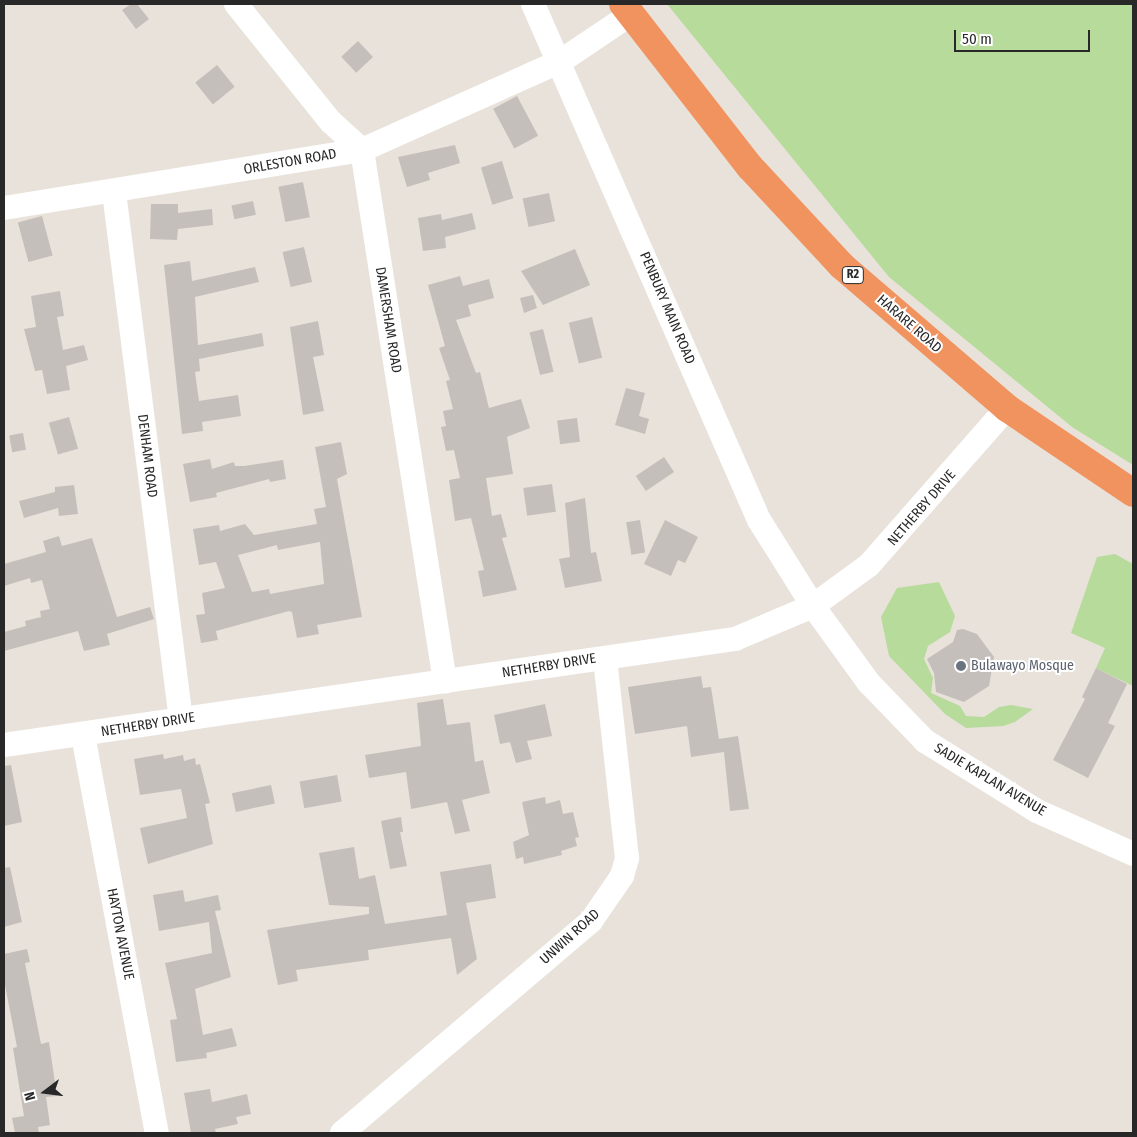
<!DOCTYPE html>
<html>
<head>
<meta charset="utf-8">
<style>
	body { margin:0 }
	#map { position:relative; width:1137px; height:1137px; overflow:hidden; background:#e9e2da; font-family:"Fira Sans Condensed",sans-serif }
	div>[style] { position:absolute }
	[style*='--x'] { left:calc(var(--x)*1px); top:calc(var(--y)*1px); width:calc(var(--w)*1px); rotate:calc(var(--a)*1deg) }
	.green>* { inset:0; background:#b6db9b }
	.building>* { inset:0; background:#c4bfba; transform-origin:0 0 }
	.minor>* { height:24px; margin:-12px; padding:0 12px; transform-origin:12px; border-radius:12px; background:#fff }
	.highway>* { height:28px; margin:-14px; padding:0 14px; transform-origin:14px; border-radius:14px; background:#f0935f }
	.dots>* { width:14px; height:14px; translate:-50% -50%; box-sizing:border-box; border:2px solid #fff; border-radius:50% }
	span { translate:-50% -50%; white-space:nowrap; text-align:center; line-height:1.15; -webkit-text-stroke:4px #fff; paint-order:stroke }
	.shield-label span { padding:1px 4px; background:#fff; border:1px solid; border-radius:4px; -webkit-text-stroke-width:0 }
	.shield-label { font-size:12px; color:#282828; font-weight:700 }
	.street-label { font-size:14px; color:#282828 }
	.worship-label { font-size:14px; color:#5b616d }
	.left { translate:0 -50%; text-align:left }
	.frame { position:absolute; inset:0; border:5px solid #282828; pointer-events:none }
	.north { position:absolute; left:20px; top:1067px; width:50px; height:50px; -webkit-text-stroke:4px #fff; paint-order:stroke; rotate:255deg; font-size:14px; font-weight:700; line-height:20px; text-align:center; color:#282828 }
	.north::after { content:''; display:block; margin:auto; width:18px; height:22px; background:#282828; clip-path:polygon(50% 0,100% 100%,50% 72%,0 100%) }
	.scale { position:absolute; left:954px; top:30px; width:136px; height:22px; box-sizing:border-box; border:2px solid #282828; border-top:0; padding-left:6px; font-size:15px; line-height:18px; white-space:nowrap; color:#282828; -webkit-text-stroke:4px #fff; paint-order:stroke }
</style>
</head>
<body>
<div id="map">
	<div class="green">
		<div style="clip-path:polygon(667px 4px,1133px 4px,1133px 465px,1072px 427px,889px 277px)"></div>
		<div style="clip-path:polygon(1115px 554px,1133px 564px,1133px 686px,1096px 668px,1105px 648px,1071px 633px,1097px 557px)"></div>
		<div style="clip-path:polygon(939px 582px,955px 616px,950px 632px,928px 646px,924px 659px,933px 678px,931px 693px,960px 706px,966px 716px,984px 717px,999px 707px,1011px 705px,1033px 709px,1015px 722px,1003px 726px,966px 728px,945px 714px,889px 656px,881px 617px,897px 588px)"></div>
	</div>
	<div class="building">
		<div style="clip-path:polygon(131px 4px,137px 4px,149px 19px,136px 29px,122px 10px)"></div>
		<div style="left:358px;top:41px;width:22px;height:23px;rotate:47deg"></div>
		<div style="left:217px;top:65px;width:28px;height:28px;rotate:51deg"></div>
		<div style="left:517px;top:96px;width:45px;height:27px;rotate:62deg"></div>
		<div style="clip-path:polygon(455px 145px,460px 163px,428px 173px,430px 180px,407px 187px,398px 157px)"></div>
		<div style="left:502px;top:161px;width:39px;height:22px;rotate:73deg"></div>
		<div style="left:303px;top:182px;width:36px;height:25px;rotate:79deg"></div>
		<div style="left:549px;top:193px;width:29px;height:27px;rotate:78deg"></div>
		<div style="left:253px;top:201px;width:14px;height:22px;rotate:78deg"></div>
		<div style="clip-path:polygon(151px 204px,178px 204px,178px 213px,212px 209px,213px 225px,178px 229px,177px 240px,150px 239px)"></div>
		<div style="clip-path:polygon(472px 213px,476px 229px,445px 237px,446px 248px,423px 251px,418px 218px,441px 214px,442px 220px)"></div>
		<div style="left:42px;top:216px;width:41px;height:25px;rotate:75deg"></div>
		<div style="left:304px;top:247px;width:36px;height:22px;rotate:77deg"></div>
		<div style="clip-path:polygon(575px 249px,590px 285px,543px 305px,521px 271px)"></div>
		<div style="clip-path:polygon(190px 261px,192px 281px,255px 267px,259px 282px,195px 297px,198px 345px,262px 333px,264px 346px,199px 359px,200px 371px,195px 372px,199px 401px,238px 395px,241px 416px,202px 422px,203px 431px,182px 434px,164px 265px)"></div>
		<div style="clip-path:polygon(460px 276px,463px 286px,489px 279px,494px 298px,468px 305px,471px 316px,456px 320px,476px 373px,480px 372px,489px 408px,521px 399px,530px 428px,507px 437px,513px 474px,486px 478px,492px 516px,501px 514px,507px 537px,502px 538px,517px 590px,483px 597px,478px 571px,484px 570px,471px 518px,455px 521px,449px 480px,460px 478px,454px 450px,446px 451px,441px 427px,446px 426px,443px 411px,453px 409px,446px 381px,450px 380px,439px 348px,445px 346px,428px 285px)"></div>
		<div style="clip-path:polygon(60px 291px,64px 316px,57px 317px,63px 350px,84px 345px,88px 360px,66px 366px,70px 390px,47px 394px,42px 370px,35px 371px,24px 329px,36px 327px,31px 296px)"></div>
		<div style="clip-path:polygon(533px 295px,537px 308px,524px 313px,520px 298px)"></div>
		<div style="left:592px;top:317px;width:42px;height:24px;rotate:76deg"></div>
		<div style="clip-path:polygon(318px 321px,324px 355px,313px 357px,324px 411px,303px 415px,290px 327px)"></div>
		<div style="left:543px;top:329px;width:44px;height:14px;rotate:76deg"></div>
		<div style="clip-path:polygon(626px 388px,645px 393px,639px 416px,649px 419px,645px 434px,615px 425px)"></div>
		<div style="left:69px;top:417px;width:33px;height:21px;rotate:74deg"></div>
		<div style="left:577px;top:418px;width:24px;height:20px;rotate:83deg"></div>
		<div style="left:23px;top:433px;width:17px;height:14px;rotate:80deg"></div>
		<div style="clip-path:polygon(evenodd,341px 442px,347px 474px,337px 479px,362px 617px,317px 625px,319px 634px,297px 638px,292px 612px,289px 611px,216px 631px,218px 640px,201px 643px,196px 615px,205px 614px,202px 593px,225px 588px,216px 562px,199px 565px,193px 529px,219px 525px,220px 531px,245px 524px,254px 535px,317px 524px,314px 509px,326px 507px,315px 447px,341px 442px,320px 542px,324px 584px,270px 594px,269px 589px,252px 592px,238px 555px,277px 545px,278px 550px,320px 542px)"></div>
		<div style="left:664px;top:457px;width:18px;height:34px;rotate:56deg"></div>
		<div style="clip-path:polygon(210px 459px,212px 469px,234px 462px,235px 466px,244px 466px,283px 460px,286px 479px,270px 482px,269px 479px,216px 493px,217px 497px,190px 502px,183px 464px)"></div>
		<div style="left:552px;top:484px;width:28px;height:29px;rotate:82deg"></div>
		<div style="clip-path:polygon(74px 485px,78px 514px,59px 516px,58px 508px,24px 518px,19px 501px,55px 492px,55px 487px)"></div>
		<div style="clip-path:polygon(585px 498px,591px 553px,596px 552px,602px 581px,565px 588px,559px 559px,570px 557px,565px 503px)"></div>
		<div style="left:640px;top:520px;width:33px;height:14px;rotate:81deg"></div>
		<div style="clip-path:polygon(665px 520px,698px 537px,685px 563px,678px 560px,671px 576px,644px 564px)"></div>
		<div style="clip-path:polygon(59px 536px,62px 546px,92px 538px,117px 617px,150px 607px,154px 619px,107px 634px,110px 645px,84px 651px,78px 631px,4px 651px,4px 632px,26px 626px,25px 621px,41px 617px,40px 611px,50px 609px,42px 580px,31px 583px,30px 578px,4px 586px,4px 564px,46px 552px,43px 541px)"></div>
		<div style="clip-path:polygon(963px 629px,977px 634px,994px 657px,989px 686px,964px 702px,936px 692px,934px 673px,927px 659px,953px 642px,957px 630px)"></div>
		<div style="clip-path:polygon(1096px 668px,1127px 684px,1108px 723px,1115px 726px,1088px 778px,1053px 760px,1085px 699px,1082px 697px)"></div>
		<div style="clip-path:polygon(701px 676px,703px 688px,711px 687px,719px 739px,738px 736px,749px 809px,730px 811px,724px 752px,691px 757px,687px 726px,635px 734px,628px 687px)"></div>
		<div style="clip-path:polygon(443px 699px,447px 725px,470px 722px,475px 762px,483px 760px,490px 793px,462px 800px,470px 831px,455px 834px,447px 802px,411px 809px,406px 772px,369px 778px,365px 755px,421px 746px,417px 703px)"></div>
		<div style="clip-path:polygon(545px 704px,552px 736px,527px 741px,532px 759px,516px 763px,510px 742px,500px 744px,494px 715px)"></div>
		<div style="clip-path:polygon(163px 754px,164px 759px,183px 755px,184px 761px,195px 758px,196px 765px,200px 764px,210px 803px,205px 804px,213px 844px,148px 864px,140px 828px,187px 818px,181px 789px,140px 795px,134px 759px)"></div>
		<div style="clip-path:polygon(11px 765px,22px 822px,4px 826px,4px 766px)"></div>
		<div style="left:337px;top:775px;width:27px;height:38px;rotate:80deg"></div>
		<div style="left:271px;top:785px;width:19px;height:40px;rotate:78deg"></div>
		<div style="clip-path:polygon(545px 797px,546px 804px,560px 800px,563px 814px,573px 812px,579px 837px,575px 838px,577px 846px,561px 851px,562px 855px,524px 864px,523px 857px,516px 859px,513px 842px,529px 835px,522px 802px)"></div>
		<div style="clip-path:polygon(401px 817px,403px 832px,400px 832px,407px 866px,390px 869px,381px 821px)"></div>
		<div style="clip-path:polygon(354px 847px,359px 879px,375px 875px,385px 924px,447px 915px,440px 872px,491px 864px,496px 898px,466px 903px,477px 959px,457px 975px,451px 938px,368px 950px,369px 960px,296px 970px,298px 981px,278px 985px,267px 930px,369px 914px,369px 907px,329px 905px,319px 853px)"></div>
		<div style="clip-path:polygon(10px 867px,22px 922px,4px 927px,4px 868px)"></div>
		<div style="clip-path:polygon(183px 890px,185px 902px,218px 895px,221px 910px,215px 911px,231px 977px,195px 989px,203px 1035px,232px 1028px,237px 1046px,206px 1053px,207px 1058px,176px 1062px,170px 1020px,177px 1019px,165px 963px,212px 953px,209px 922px,159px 931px,153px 895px)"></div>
		<div style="clip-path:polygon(27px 949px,30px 962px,25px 963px,41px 1044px,49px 1042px,57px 1096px,46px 1097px,50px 1125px,38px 1127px,39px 1133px,15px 1133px,12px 1118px,24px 1116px,13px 1048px,17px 1047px,4px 980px,4px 954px)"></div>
		<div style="clip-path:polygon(210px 1089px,212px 1102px,247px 1094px,251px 1114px,236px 1117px,238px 1124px,215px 1129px,216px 1133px,191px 1133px,184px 1093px)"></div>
	</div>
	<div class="minor">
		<div style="--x:236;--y:4;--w:151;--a:51.2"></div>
		<div style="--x:331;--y:122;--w:42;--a:42.1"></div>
		<div style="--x:362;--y:150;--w:538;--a:81.13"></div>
		<div style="--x:533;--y:4;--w:563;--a:66.35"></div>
		<div style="--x:759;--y:520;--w:102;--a:57.9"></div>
		<div style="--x:813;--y:606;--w:95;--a:54"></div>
		<div style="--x:869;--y:683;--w:81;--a:46"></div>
		<div style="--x:925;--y:741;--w:132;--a:32"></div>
		<div style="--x:1037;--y:811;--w:105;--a:24.1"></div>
		<div style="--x:114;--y:192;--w:532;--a:82.77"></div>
		<div style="--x:4;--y:208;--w:363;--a:-9.2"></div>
		<div style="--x:362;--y:150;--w:218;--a:-24.1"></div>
		<div style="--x:561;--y:61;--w:84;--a:-33.9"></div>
		<div style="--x:83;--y:735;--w:405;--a:79.5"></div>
		<div style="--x:4;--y:745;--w:739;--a:-8.25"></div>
		<div style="--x:735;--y:639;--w:85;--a:-22.9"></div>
		<div style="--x:813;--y:606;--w:69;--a:-36.2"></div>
		<div style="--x:869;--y:565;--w:209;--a:-48.7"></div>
		<div style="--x:342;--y:1133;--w:327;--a:-40.4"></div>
		<div style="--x:591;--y:921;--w:55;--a:-55.4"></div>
		<div style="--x:622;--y:876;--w:19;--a:-74"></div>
		<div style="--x:627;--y:858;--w:201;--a:-96.3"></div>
	</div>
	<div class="highway">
		<div style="--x:623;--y:4;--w:207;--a:52.1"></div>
		<div style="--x:750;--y:167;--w:135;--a:47.1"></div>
		<div style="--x:842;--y:266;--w:218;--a:40.7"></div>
		<div style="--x:1007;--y:408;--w:152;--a:34"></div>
	</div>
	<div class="dots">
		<div style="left:961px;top:666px;background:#6b7280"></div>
	</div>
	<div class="shield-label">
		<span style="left:853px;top:275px">R2</span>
	</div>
	<div class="street-label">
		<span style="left:290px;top:162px;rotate:-10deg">ORLESTON ROAD</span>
		<span style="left:667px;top:308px;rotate:67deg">PENBURY MAIN ROAD</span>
		<span style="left:388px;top:320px;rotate:81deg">DAMERSHAM ROAD</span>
		<span style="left:909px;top:324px;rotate:41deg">HARARE ROAD</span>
		<span style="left:147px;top:456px;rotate:83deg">DENHAM ROAD</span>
		<span style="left:922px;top:508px;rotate:-49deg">NETHERBY DRIVE</span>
		<span style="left:549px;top:666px;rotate:-9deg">NETHERBY DRIVE</span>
		<span style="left:148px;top:725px;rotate:-9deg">NETHERBY DRIVE</span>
		<span style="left:990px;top:780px;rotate:31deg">SADIE KAPLAN AVENUE</span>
		<span style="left:120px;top:934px;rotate:79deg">HAYTON AVENUE</span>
		<span style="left:570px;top:937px;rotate:-42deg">UNWIN ROAD</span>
	</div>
	<div class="worship-label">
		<span class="left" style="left:971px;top:666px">Bulawayo Mosque</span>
	</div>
	<div class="frame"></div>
	<div class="north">N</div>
	<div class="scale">50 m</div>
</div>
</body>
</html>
